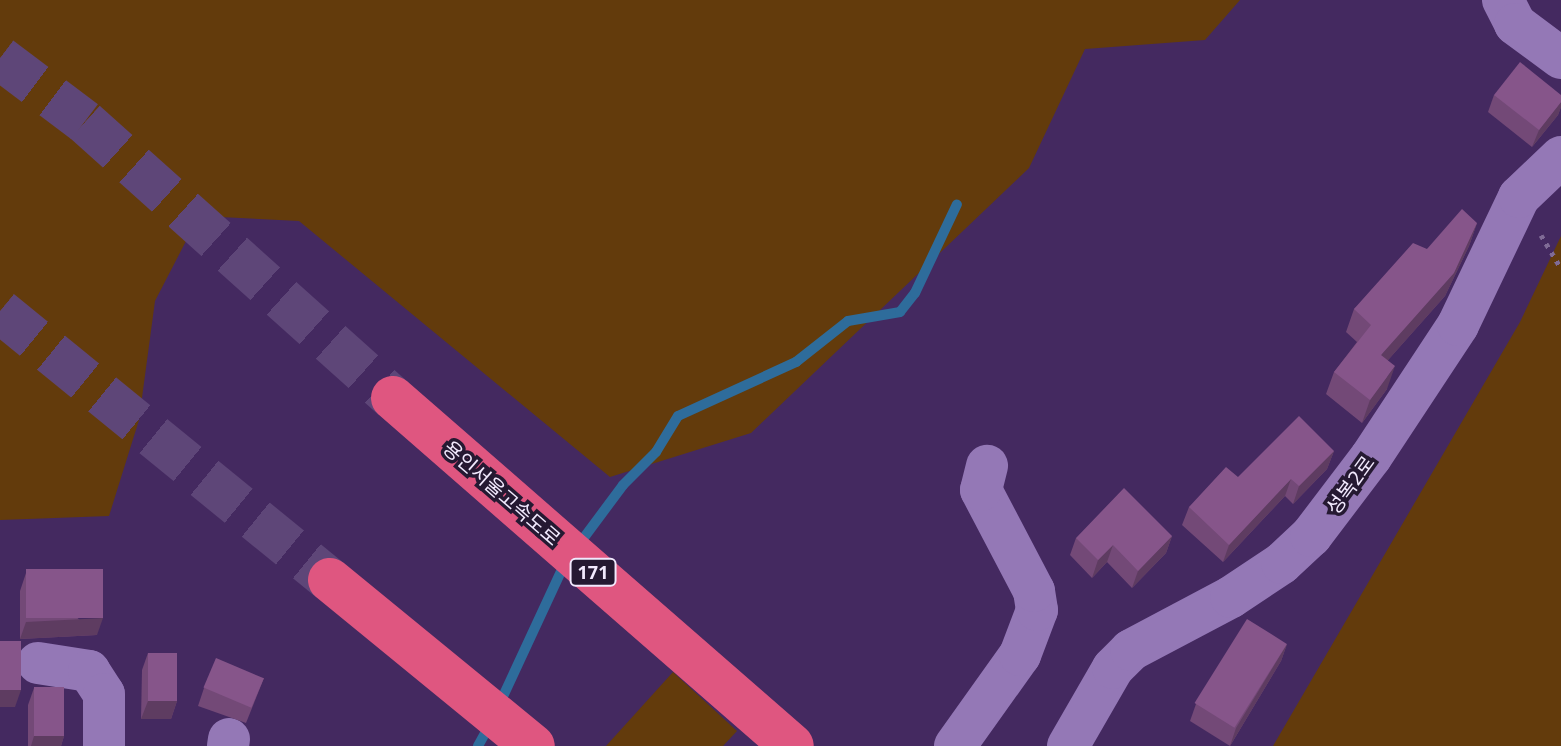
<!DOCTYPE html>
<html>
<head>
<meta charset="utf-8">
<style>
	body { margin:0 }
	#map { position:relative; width:1561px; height:746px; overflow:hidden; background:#442960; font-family:"Noto Sans","Noto Sans KR",sans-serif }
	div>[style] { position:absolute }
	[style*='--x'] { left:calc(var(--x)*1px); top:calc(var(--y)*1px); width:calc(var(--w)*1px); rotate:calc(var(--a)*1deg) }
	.green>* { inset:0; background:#633b0c }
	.stream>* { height:10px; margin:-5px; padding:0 5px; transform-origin:5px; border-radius:5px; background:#2e6c9b }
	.highway-tunnel>* { height:44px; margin-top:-22px; transform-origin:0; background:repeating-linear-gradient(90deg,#5e4678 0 44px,transparent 0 66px) }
	.path>* { height:5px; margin-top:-2.5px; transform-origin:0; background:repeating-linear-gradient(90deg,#806b96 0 4px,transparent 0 10px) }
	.minor>* { height:42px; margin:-21px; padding:0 21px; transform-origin:21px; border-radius:21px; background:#9478b6 }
	.highway>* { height:44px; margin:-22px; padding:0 22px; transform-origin:22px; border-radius:22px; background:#df5680 }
	.wall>* { inset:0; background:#734977 }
	.shaded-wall>* { inset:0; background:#5e3c61 }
	.building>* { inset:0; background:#86558a; transform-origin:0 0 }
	span { translate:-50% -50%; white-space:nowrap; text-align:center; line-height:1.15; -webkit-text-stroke:7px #251932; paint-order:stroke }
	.shield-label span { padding:2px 6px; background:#251932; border:2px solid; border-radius:6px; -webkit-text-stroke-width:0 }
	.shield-label { font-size:18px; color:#f1e9fd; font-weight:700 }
	.street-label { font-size:20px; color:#f1e9fd }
</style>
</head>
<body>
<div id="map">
	<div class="green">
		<div style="clip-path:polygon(0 0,1240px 0,1205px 40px,1085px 49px,1029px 168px,751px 433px,610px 477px,299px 221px,199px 216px,155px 301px,139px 420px,109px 516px,0 520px)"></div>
		<div style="clip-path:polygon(1561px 236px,1561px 746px,1273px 746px,1520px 322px)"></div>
		<div style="clip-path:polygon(673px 672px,737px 731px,723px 746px,606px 746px)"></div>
	</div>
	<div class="stream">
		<div style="--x:577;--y:547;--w:77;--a:-53.4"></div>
		<div style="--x:623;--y:485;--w:47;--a:-45"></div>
		<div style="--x:656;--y:452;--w:42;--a:-58.6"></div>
		<div style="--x:678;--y:416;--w:130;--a:-24.6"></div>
		<div style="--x:796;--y:362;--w:66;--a:-38.3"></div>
		<div style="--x:848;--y:321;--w:53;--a:-9.8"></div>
		<div style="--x:900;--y:312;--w:24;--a:-52"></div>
		<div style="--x:915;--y:293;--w:98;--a:-64.7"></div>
		<div style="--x:499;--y:705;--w:157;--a:-65.1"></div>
		<div style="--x:478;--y:746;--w:26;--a:-61"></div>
	</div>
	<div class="highway-tunnel">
		<div style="--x:0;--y:58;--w:106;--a:37"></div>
		<div style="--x:85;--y:122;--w:414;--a:41.9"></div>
		<div style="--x:0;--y:311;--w:426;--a:39.2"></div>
	</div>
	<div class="path">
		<div style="--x:1541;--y:235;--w:39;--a:59"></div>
	</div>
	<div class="minor">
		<div style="--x:1503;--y:0;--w:27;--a:63"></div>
		<div style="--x:1515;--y:24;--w:57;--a:36.5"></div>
		<div style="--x:38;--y:663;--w:52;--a:8.9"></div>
		<div style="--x:89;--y:671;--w:27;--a:57"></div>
		<div style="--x:104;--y:694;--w:52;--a:90"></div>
		<div style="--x:228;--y:746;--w:7;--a:-82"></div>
		<div style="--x:955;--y:746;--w:112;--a:-54.5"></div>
		<div style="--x:1020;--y:655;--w:48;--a:-69.3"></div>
		<div style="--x:1037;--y:610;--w:19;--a:-99"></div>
		<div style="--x:1034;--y:591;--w:114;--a:-117.7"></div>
		<div style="--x:981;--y:490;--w:25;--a:-76"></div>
		<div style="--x:1068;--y:746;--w:90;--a:-60"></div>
		<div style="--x:1113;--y:668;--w:25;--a:-45"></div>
		<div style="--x:1131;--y:650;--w:113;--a:-27.9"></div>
		<div style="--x:1231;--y:597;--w:61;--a:-33.7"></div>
		<div style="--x:1282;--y:563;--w:40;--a:-43"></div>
		<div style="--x:1311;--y:536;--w:99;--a:-52.8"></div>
		<div style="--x:1371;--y:457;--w:158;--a:-56.6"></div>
		<div style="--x:1458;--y:325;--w:142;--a:-64.5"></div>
		<div style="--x:1519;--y:197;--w:58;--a:-43.6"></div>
	</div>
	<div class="highway">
		<div style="--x:393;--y:398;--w:529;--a:41.09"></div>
		<div style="--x:330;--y:580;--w:262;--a:39.3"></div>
	</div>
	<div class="wall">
		<div style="clip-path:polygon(1494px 95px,1561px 95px,1561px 107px,1558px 115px,1532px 147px,1488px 112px)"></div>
		<div style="clip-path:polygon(1477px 223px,1469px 246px,1445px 296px,1388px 360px,1387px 389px,1362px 423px,1326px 394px,1334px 372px,1357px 342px,1346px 332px,1354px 309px,1427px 249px)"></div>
		<div style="clip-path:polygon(1334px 451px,1327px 469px,1293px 504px,1285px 496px,1223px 562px,1182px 525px,1189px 507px,1238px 477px)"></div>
		<div style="clip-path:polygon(1172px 536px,1166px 553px,1132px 588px,1107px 562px,1092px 578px,1070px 555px,1076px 538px)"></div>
		<div style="clip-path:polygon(26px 573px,97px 635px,20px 639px,20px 591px)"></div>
		<div style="clip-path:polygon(1287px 644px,1281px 661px,1230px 746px,1190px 721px,1196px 704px)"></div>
		<div style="clip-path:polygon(148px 653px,177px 701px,171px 719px,141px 719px,142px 670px)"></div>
		<div style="clip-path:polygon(264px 678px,246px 723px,198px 706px,204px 688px)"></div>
		<div style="clip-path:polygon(34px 688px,64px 736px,61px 746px,28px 746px,28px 705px)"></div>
	</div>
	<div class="shaded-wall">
		<div style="clip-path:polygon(1561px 102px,1561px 107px,1558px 115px,1532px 147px,1539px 130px)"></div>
		<div style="clip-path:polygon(1477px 223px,1469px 246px,1445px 296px,1373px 377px,1381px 355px)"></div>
		<div style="clip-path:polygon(1395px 366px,1387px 389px,1362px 423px,1370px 400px)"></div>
		<div style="clip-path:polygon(1334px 451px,1327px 469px,1293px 504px,1299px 486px)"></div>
		<div style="clip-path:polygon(1291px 479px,1285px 496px,1223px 562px,1229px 545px)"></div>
		<div style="clip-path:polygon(1172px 536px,1166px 553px,1132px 588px,1138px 571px)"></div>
		<div style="clip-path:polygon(1113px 545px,1107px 562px,1092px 578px,1098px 560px)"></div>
		<div style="clip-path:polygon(103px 618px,97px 635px,20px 639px,26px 622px)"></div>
		<div style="clip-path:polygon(1287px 644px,1281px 661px,1230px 746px,1236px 728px)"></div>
		<div style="clip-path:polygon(0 690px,21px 690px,15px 707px,0 707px)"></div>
		<div style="clip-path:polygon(148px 701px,177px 701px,171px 719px,141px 719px)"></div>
		<div style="clip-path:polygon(34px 736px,64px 736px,61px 746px,31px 746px)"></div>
	</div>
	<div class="building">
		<div style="clip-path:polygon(1520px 62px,1561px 95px,1561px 102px,1539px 130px,1494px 95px)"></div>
		<div style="clip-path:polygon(1462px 209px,1477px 223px,1454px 273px,1381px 355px,1395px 366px,1370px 400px,1334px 372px,1371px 325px,1354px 309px,1413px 243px,1427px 249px)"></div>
		<div style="clip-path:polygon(1299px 416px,1334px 451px,1299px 486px,1291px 479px,1229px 545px,1189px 507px,1226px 467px,1238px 477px)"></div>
		<div style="clip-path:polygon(1124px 488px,1172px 536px,1138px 571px,1113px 545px,1098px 560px,1076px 538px)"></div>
		<div style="left:103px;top:569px;width:49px;height:77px;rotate:90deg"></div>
		<div style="left:1247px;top:619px;width:47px;height:99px;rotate:32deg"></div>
		<div style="left:0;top:641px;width:21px;height:49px"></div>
		<div style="left:148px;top:653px;width:29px;height:48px"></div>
		<div style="left:216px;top:658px;width:52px;height:32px;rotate:23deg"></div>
		<div style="left:64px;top:687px;width:49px;height:30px;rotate:90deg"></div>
	</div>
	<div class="shield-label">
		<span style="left:593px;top:572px">171</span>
	</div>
	<div class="street-label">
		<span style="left:1350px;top:485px;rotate:-54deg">성복2로</span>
		<span style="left:502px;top:493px;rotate:41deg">용인서울고속도로</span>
	</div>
</div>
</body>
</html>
